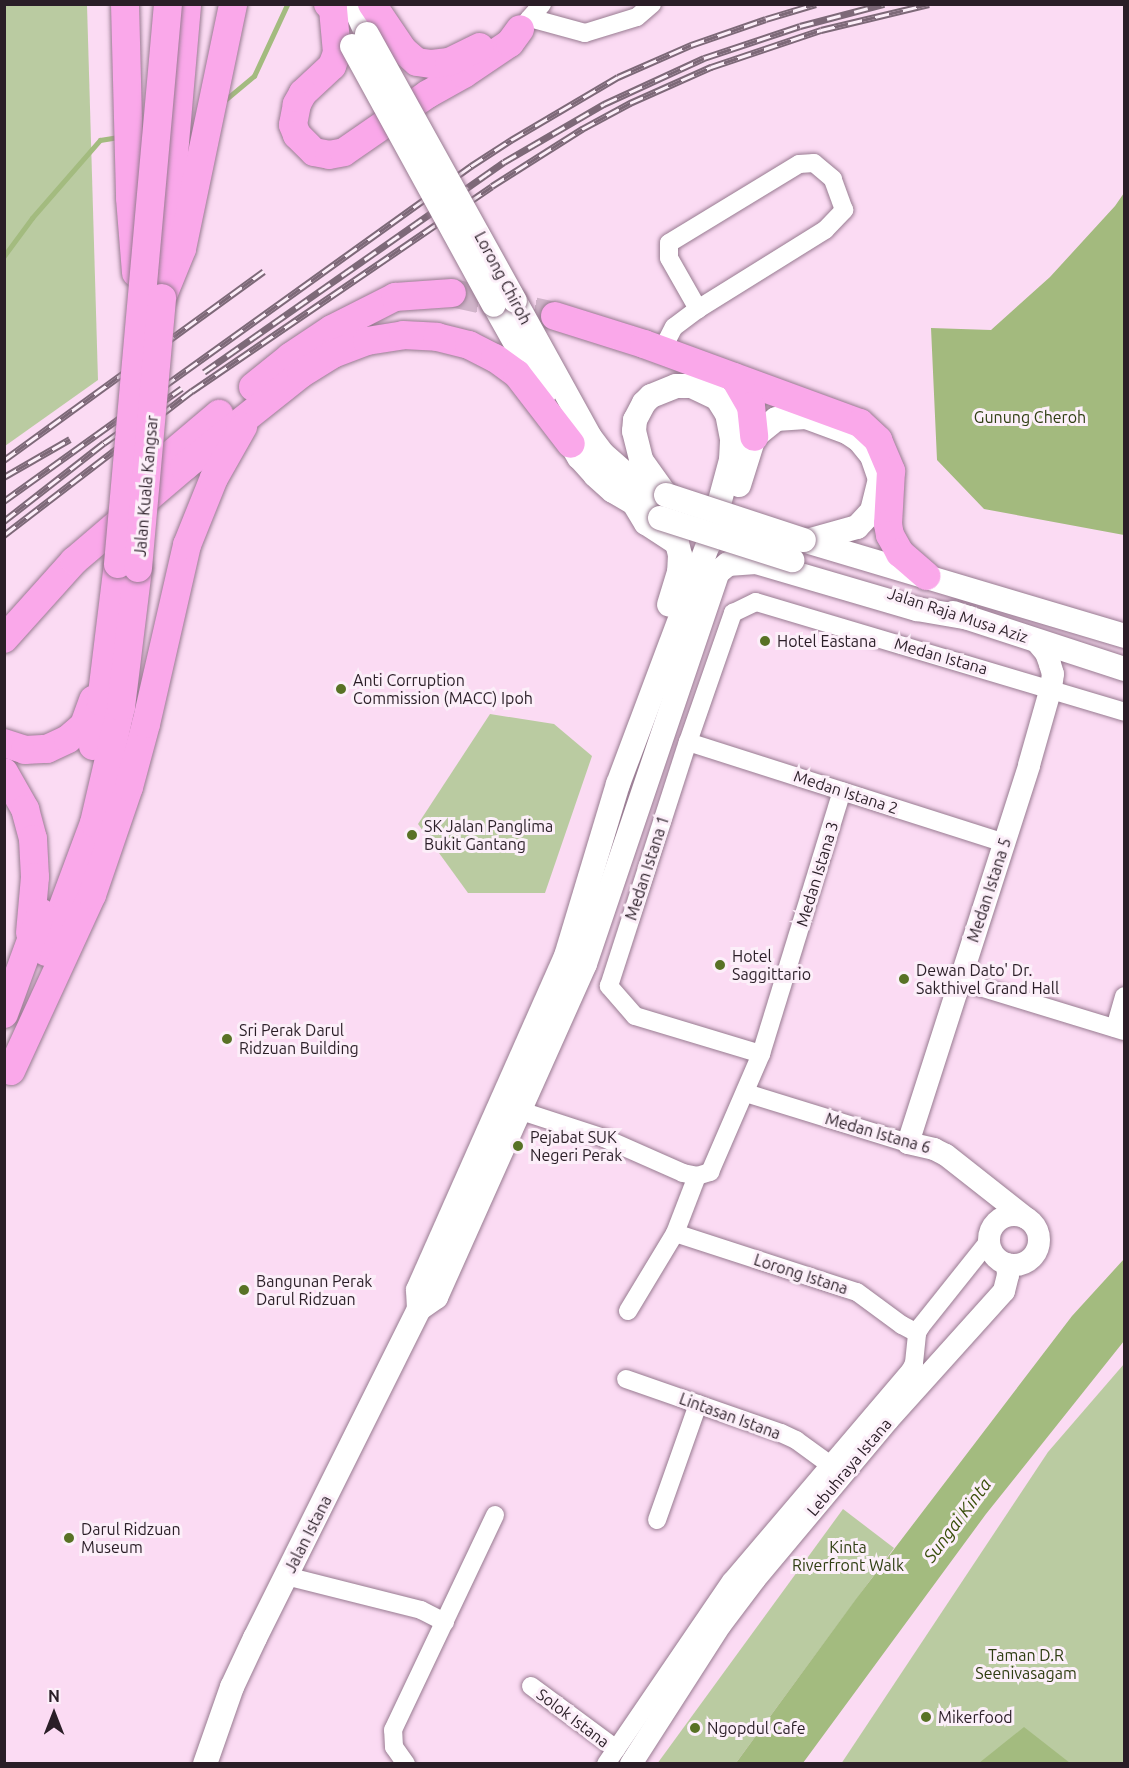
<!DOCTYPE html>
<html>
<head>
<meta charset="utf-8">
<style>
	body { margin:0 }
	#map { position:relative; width:1129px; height:1768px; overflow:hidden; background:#fbdbf3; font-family:Ubuntu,sans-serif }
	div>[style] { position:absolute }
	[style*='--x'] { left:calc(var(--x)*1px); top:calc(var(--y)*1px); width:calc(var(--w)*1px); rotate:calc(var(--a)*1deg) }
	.green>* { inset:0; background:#bacba1 }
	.forest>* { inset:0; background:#a3ba7e }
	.water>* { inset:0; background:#a3bb7f }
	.stream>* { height:4.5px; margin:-2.25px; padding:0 2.25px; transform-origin:2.25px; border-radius:2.25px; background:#a3bb7f }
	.trunk-tunnel>* { height:28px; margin-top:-14px; transform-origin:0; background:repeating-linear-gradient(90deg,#d1b5ca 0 28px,transparent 0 42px) }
	.roads { filter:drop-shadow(0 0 2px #987b91) drop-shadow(0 0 2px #987b91) }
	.minor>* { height:18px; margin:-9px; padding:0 9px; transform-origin:9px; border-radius:9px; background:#fff }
	.tertiary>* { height:22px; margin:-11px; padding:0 11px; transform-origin:11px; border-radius:11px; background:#fff }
	.tertiary>.ring { margin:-11px; padding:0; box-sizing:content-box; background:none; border:22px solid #fff; border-radius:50% }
	.secondary>* { height:24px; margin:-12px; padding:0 12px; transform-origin:12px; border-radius:12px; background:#fff }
	.trunk>* { height:28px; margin:-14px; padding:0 14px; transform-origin:14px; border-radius:14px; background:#faa8ea }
	.rail>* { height:7px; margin-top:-3.5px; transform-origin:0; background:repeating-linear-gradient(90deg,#fceff9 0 14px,#7d6978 0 28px); box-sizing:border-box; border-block:2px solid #7d6978 }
	.bridges { filter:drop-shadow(0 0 2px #987b91) drop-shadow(0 0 2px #987b91) }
	.secondary-bridge>* { height:24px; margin:-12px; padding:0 12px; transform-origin:12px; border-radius:12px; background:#fff }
	.trunk-bridge>* { height:28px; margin:-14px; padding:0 14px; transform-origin:14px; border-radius:14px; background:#faa8ea }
	.dots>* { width:16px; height:16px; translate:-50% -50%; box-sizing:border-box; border:3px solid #fceff9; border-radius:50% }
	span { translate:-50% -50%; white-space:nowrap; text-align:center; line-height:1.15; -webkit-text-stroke:6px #fceff9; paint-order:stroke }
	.street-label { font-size:16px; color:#2a1e27 }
	.park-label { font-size:16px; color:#2f3e12 }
	.poi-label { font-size:16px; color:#2a1e27 }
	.left { translate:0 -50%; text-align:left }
	.water-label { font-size:18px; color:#394e0a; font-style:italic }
	.frame { position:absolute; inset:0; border:6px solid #2a1e27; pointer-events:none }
	.north { position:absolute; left:24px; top:1684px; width:60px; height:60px; -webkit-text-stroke:4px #fceff9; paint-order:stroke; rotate:0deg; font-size:16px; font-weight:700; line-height:24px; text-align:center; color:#2a1e27 }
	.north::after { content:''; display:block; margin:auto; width:21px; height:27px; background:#2a1e27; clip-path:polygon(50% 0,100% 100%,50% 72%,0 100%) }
</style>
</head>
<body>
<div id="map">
	<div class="green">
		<div style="clip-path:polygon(5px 4px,87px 5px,98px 380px,5px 446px)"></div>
		<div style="clip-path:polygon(490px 714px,554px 724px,592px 756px,545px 893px,468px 893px,418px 824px)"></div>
		<div style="clip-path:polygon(1124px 1364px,1124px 1763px,841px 1764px,1048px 1452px)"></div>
		<div style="clip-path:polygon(843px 1509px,894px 1548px,736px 1763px,657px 1764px)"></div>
	</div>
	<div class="forest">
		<div style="clip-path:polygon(1124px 193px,1124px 535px,984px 509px,937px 460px,931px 328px,991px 330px,1050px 277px,1115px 206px)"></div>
	</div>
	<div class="water">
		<div style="clip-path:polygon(1124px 1259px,1124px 1341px,986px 1514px,803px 1763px,736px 1763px,856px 1599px,1072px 1316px)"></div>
		<div style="clip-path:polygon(1024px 1727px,1070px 1763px,979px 1763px)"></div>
	</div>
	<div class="stream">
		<div style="--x:224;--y:101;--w:39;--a:-40"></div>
		<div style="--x:254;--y:76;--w:78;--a:-65.1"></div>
		<div style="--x:4;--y:256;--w:47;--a:-53.6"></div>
		<div style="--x:32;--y:218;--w:103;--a:-48.9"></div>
		<div style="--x:100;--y:140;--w:20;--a:-9"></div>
	</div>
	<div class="trunk-tunnel">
		<div style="--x:452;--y:293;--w:106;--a:12.6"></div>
	</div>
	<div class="roads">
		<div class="minor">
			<div style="--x:530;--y:18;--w:57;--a:15.3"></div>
			<div style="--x:585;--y:33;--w:54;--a:-17.1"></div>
			<div style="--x:637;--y:17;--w:20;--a:-41"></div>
			<div style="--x:523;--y:26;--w:29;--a:-49"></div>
			<div style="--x:661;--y:352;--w:28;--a:-63"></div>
			<div style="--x:674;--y:327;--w:30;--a:-37"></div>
			<div style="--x:698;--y:309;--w:150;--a:-31.9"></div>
			<div style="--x:825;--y:230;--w:28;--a:-46"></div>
			<div style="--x:844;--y:210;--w:33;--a:-110"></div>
			<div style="--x:833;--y:179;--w:25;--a:-140"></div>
			<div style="--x:814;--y:163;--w:15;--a:176"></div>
			<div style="--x:799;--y:164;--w:152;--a:148.7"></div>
			<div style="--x:669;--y:243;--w:15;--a:90"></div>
			<div style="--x:669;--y:258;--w:59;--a:60.4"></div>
			<div style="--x:688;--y:742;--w:332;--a:17.7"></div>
			<div style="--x:960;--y:981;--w:171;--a:17"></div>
			<div style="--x:1115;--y:1028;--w:33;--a:-74"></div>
			<div style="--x:761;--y:1054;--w:132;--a:-163.2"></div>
			<div style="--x:635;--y:1016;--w:40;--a:-131"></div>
			<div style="--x:609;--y:986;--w:256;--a:-72.1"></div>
			<div style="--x:688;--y:742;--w:137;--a:-70.8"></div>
			<div style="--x:733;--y:613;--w:25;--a:-26"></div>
			<div style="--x:756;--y:602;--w:384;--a:16.6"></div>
			<div style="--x:746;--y:1093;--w:170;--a:17.2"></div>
			<div style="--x:509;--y:1107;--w:100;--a:18.1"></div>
			<div style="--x:604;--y:1138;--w:86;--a:23.9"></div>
			<div style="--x:683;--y:1173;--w:14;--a:12"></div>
			<div style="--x:697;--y:1176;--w:14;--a:-17"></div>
			<div style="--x:710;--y:1172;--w:129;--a:-66.6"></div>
			<div style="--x:761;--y:1054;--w:275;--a:-72.9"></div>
			<div style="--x:675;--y:1233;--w:191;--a:18"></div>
			<div style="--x:857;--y:1292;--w:56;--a:36.3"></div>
			<div style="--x:902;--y:1325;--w:17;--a:28"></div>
			<div style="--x:628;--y:1311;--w:91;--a:-58.9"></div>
			<div style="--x:675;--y:1233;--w:61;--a:-68.9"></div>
			<div style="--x:626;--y:1379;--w:164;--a:19.2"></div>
			<div style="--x:781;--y:1433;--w:17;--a:25"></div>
			<div style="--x:796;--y:1440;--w:41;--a:36"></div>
			<div style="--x:657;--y:1520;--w:123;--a:-70.5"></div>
			<div style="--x:286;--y:1576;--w:139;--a:14.1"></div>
			<div style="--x:421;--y:1610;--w:27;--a:27"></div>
			<div style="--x:531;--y:1686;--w:106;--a:36.5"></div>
			<div style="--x:406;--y:1764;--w:21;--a:-125"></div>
			<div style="--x:394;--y:1747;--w:17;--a:-93"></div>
			<div style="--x:393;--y:1730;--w:238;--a:-64.6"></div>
			<div style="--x:606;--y:1764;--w:222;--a:-55.7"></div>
			<div style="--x:731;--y:1581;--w:276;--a:-49.6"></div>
			<div style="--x:910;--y:1371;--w:9;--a:-63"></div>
			<div style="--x:914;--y:1363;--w:30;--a:-84"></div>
			<div style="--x:917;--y:1333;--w:8;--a:-60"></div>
			<div style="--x:921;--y:1326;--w:107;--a:-51.4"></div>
		</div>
		<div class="tertiary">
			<div style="--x:908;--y:1143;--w:397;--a:-72.2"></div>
			<div style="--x:1029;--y:765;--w:80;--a:-74.1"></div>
			<div style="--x:1051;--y:688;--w:14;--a:-82"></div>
			<div style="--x:1053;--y:674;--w:10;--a:-107"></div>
			<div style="--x:1050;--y:664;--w:12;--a:-110"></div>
			<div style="--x:1046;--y:653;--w:17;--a:-130"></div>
			<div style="--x:908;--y:1143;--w:27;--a:13"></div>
			<div style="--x:934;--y:1149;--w:13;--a:27"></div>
			<div style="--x:946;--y:1155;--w:102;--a:38.2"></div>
			<div class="ring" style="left:989px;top:1215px;width:28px;height:28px"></div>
			<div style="--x:631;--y:1764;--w:166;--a:-57.3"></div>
			<div style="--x:721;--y:1624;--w:56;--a:-52.9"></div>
			<div style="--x:755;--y:1579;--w:207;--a:-50.1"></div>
			<div style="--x:888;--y:1420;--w:173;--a:-48"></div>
			<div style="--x:1004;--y:1291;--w:16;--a:-76"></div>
			<div style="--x:1008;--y:1275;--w:11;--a:-95"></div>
		</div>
		<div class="secondary">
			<div style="--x:353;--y:4;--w:33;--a:65"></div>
			<div style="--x:515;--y:301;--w:155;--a:61.1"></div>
			<div style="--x:590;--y:437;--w:21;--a:53"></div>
			<div style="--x:603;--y:454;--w:44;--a:41.3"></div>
			<div style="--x:636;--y:483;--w:29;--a:22"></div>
			<div style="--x:494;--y:305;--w:102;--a:60.7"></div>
			<div style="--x:562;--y:428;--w:34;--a:60"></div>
			<div style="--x:579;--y:457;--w:24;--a:48"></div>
			<div style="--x:595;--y:475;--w:24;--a:42"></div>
			<div style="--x:613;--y:491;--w:42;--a:30.3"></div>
			<div style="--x:739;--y:485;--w:50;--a:-72.6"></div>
			<div style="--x:754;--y:437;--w:28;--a:-39"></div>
			<div style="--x:776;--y:419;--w:30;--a:-4"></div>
			<div style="--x:806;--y:417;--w:44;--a:20.1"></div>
			<div style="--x:847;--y:432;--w:14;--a:34"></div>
			<div style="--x:859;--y:440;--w:21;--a:51"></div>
			<div style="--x:872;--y:456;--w:24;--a:71"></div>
			<div style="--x:880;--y:479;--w:33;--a:104"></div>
			<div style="--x:872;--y:511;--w:22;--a:133"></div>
			<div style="--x:857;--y:527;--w:52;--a:164.4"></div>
			<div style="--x:635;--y:505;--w:21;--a:59"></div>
			<div style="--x:646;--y:523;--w:37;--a:33"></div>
			<div style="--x:677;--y:543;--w:12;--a:76"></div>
			<div style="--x:680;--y:555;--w:17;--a:93"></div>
			<div style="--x:679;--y:572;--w:34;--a:107"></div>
			<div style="--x:806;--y:541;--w:332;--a:16.6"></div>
			<div style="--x:953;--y:613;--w:180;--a:18.1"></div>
			<div style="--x:419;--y:1309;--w:21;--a:-35"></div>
			<div style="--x:436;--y:1297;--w:365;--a:-65.9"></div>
			<div style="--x:585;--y:964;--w:413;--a:-71.3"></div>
			<div style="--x:717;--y:573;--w:14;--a:-39"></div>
			<div style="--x:728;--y:564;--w:28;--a:-4"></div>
			<div style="--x:756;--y:562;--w:168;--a:16.3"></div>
			<div style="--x:917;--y:609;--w:53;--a:9.8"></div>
			<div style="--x:205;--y:1764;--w:82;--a:-70.7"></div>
			<div style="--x:232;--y:1687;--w:54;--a:-64.9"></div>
			<div style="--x:255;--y:1638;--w:368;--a:-63.5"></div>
			<div style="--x:419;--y:1309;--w:19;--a:-93"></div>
			<div style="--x:418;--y:1290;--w:365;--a:-66.1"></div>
			<div style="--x:566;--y:956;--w:180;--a:-73.2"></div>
			<div style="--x:618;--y:784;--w:255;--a:-69.4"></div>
			<div style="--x:708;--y:545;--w:88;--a:-74.9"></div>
			<div style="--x:731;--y:460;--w:21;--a:-87"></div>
			<div style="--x:732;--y:439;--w:25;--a:-101"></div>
			<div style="--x:727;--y:414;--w:19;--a:-122"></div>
			<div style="--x:717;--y:398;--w:29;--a:-155"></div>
			<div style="--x:691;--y:386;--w:15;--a:180"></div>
			<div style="--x:676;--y:386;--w:27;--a:158"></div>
			<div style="--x:651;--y:396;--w:10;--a:135"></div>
			<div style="--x:644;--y:403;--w:19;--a:118"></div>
			<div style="--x:635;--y:420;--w:11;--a:95"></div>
			<div style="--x:634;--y:431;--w:30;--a:76"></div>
			<div style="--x:641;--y:460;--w:43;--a:54.5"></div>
		</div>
		<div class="trunk">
			<div style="--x:125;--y:4;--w:194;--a:88.5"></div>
			<div style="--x:130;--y:198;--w:75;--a:85.4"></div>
			<div style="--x:328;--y:4;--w:7;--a:45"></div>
			<div style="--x:333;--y:9;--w:44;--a:84.8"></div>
			<div style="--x:337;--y:53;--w:14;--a:111"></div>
			<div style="--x:332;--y:66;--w:40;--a:137"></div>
			<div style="--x:303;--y:93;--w:13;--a:119"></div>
			<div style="--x:297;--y:104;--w:21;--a:101"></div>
			<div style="--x:293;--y:125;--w:11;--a:68"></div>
			<div style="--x:297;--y:135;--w:24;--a:45"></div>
			<div style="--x:314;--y:152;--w:15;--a:11"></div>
			<div style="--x:329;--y:155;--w:15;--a:-11"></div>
			<div style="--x:344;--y:152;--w:102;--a:-34.6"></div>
			<div style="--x:428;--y:94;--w:41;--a:-29.1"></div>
			<div style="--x:464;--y:74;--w:55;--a:-34"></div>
			<div style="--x:510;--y:43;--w:17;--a:-54"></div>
			<div style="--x:372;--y:4;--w:55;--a:56"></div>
			<div style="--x:403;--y:50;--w:18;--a:41"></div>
			<div style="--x:417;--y:62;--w:15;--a:8"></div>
			<div style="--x:432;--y:64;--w:17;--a:-7"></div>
			<div style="--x:449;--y:62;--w:34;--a:-26"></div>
			<div style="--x:165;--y:257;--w:254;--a:-85"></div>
			<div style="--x:162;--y:298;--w:53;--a:-67.8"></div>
			<div style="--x:182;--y:249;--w:250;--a:-78.2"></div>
			<div style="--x:555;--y:316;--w:93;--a:17.5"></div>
			<div style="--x:644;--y:344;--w:230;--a:20.1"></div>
			<div style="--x:860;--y:423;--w:25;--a:43"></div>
			<div style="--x:878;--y:440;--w:34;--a:67"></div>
			<div style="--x:891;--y:471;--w:53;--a:93.2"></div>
			<div style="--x:888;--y:524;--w:11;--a:80"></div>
			<div style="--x:890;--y:535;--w:21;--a:61"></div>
			<div style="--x:900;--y:553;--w:35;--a:41"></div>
			<div style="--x:734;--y:377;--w:34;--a:60"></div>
			<div style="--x:751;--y:406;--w:31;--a:84"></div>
			<div style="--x:253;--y:387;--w:48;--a:-39"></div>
			<div style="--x:290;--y:357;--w:50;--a:-33.7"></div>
			<div style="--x:332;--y:329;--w:71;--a:-26.9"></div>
			<div style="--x:395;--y:297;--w:57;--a:-4"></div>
			<div style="--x:142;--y:479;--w:101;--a:-40.2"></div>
			<div style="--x:4;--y:639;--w:105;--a:-48.1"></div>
			<div style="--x:74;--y:561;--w:145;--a:-40.5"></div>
			<div style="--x:184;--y:467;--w:149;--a:-38.5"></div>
			<div style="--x:301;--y:374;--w:38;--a:-32"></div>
			<div style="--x:333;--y:354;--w:36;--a:-21"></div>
			<div style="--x:367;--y:341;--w:36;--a:-9"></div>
			<div style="--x:403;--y:335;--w:34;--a:3"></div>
			<div style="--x:437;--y:337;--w:33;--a:14"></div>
			<div style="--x:469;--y:345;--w:29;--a:27"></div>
			<div style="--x:495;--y:358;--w:27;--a:36"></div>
			<div style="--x:517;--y:374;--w:88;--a:52.4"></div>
			<div style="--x:4;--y:743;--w:22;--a:18"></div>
			<div style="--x:25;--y:750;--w:22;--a:-3"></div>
			<div style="--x:47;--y:749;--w:23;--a:-25"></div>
			<div style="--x:68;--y:739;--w:21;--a:-41"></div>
			<div style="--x:84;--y:725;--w:27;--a:-70"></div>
			<div style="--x:93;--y:746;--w:45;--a:-79.7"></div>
			<div style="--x:101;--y:702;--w:139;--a:-83"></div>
			<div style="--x:4;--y:772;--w:43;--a:60.4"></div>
			<div style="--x:25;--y:809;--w:31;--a:75"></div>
			<div style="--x:33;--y:839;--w:38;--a:87"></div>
			<div style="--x:35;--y:877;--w:56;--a:95.1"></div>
			<div style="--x:46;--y:952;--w:138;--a:-69.6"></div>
			<div style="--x:94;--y:823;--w:119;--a:-76.9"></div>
			<div style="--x:121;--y:707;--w:140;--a:-83"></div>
			<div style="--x:4;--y:1014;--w:108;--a:-69.9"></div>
			<div style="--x:11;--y:1071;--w:194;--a:-65.3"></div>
			<div style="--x:92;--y:895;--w:114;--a:-71.1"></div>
			<div style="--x:129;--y:787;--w:65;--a:-74.9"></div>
			<div style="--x:146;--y:724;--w:184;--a:-77.1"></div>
			<div style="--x:187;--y:545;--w:72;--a:-68.1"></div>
			<div style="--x:214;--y:478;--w:59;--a:-60.4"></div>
		</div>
	</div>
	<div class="rail">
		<div style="--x:204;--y:372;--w:366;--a:-35"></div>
		<div style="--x:504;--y:162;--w:116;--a:-30.1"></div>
		<div style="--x:604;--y:104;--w:110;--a:-24.7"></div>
		<div style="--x:704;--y:58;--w:101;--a:-18.4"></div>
		<div style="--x:800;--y:26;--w:87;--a:-14.7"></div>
		<div style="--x:4;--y:460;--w:321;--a:-36"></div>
		<div style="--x:4;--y:477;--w:76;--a:-29.9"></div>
		<div style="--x:4;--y:501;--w:575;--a:-35.65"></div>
		<div style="--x:471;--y:166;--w:48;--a:-33"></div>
		<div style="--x:511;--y:140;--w:124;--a:-30.5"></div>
		<div style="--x:618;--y:77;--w:80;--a:-23.7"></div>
		<div style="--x:691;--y:45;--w:79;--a:-19.1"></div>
		<div style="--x:766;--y:19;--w:52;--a:-16.7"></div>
		<div style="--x:4;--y:521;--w:127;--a:-38"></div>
		<div style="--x:104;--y:443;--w:95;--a:-35.2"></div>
		<div style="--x:4;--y:535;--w:237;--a:-37.5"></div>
		<div style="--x:192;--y:391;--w:363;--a:-34.3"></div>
		<div style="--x:492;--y:186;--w:107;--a:-32.3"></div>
		<div style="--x:582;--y:129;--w:55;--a:-28.4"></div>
		<div style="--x:630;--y:103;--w:89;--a:-24"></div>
		<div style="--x:711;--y:67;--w:116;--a:-18.6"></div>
		<div style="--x:821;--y:30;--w:111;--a:-13.5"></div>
	</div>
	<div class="bridges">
		<div class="secondary-bridge">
			<div style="--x:367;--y:34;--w:305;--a:61"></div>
			<div style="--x:352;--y:46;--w:295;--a:61.3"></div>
			<div style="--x:666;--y:495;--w:145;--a:18.1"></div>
			<div style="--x:660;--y:518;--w:139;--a:17.7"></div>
		</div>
		<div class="trunk-bridge">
			<div style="--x:118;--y:564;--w:562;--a:-84.9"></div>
			<div style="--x:138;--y:568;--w:271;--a:-84.9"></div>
		</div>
	</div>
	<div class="dots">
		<div style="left:765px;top:641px;background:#587225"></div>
		<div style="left:341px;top:689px;background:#587225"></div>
		<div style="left:412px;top:835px;background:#587225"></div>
		<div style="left:720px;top:965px;background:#587225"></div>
		<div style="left:904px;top:979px;background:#587225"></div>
		<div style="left:227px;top:1039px;background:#587225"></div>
		<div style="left:518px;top:1146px;background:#587225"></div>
		<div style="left:244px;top:1290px;background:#587225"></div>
		<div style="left:69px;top:1538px;background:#587225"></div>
		<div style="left:926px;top:1717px;background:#587225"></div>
		<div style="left:695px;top:1728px;background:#587225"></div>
	</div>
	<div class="street-label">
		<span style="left:503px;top:278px;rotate:62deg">Lorong Chiroh</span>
		<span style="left:146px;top:486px;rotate:-85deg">Jalan Kuala Kangsar</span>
		<span style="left:958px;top:615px;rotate:18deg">Jalan Raja Musa Aziz</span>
		<span style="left:941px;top:656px;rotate:16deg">Medan Istana</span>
		<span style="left:846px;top:792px;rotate:18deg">Medan Istana 2</span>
		<span style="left:647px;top:868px;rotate:-72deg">Medan Istana 1</span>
		<span style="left:817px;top:874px;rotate:-73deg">Medan Istana 3</span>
		<span style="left:989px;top:890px;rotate:-72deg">Medan Istana 5</span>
		<span style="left:878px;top:1133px;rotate:16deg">Medan Istana 6</span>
		<span style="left:801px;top:1274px;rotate:18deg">Lorong Istana</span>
		<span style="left:730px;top:1416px;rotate:20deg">Lintasan Istana</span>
		<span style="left:849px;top:1467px;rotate:-50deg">Lebuhraya Istana</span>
		<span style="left:308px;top:1534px;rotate:-63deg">Jalan Istana</span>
		<span style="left:573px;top:1718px;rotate:37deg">Solok Istana</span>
	</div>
	<div class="park-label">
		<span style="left:1030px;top:417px">Gunung Cheroh</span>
		<span style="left:848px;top:1556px">Kinta<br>Riverfront Walk</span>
		<span style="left:1026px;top:1664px">Taman D.R<br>Seenivasagam</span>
	</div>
	<div class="poi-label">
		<span class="left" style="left:777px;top:641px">Hotel Eastana</span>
		<span class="left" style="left:353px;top:689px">Anti Corruption<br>Commission (MACC) Ipoh</span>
		<span class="left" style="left:424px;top:835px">SK Jalan Panglima<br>Bukit Gantang</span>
		<span class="left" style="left:732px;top:965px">Hotel<br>Saggittario</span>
		<span class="left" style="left:916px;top:979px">Dewan Dato' Dr.<br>Sakthivel Grand Hall</span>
		<span class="left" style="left:239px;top:1039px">Sri Perak Darul<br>Ridzuan Building</span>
		<span class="left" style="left:530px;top:1146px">Pejabat SUK<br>Negeri Perak</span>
		<span class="left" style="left:256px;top:1290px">Bangunan Perak<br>Darul Ridzuan</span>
		<span class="left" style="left:81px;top:1538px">Darul Ridzuan<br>Museum</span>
		<span class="left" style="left:938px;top:1717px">Mikerfood</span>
		<span class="left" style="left:707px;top:1728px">Ngopdul Cafe</span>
	</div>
	<div class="water-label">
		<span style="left:957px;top:1520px;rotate:-53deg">Sungai Kinta</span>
	</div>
	<div class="frame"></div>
	<div class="north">N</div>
</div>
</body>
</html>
